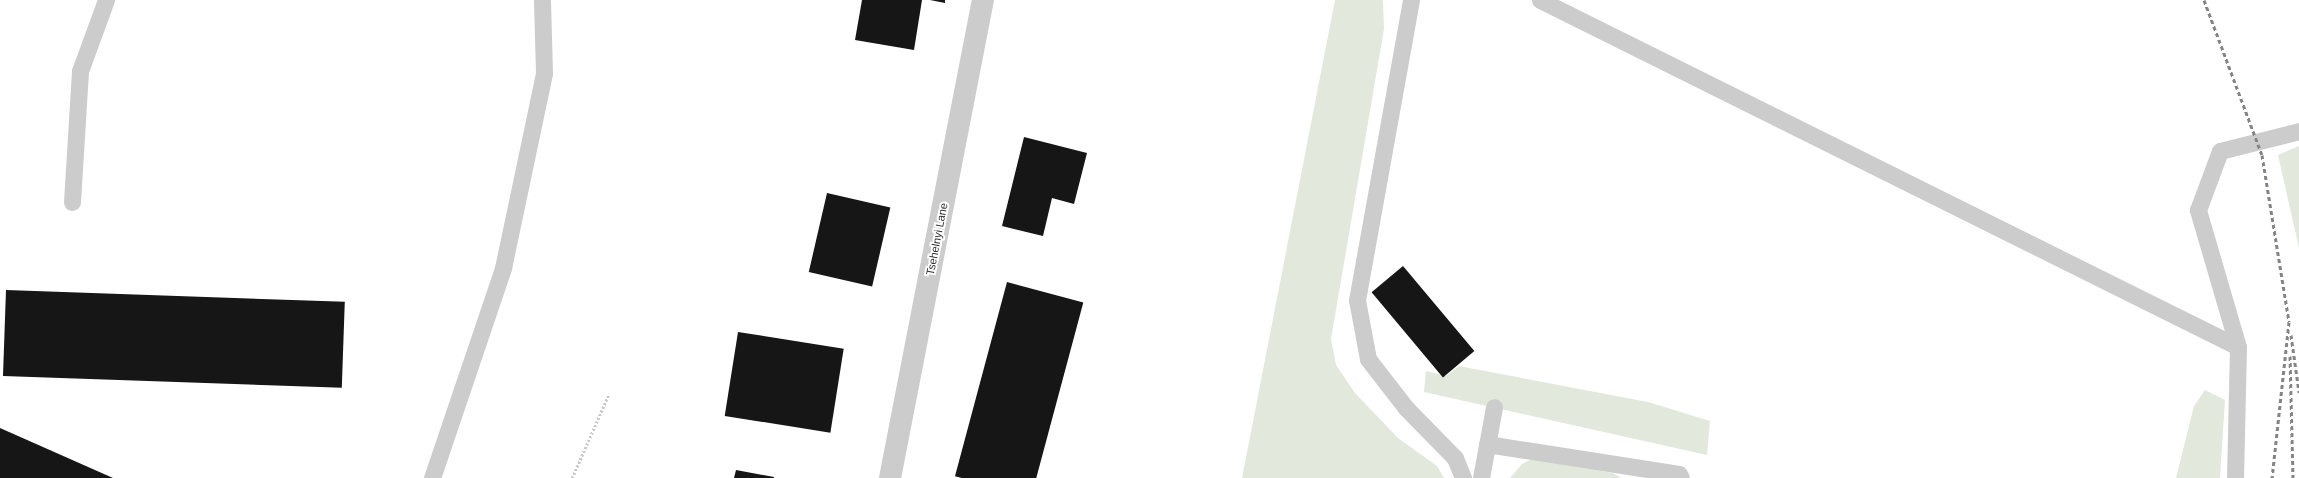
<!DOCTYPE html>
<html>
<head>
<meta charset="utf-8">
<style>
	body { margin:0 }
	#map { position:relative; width:2299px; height:478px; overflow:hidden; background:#fff; font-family:Helvetica,sans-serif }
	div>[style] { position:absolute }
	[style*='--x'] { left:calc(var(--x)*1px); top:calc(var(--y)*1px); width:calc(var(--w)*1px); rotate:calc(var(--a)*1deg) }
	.green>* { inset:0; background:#e3e8dc }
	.building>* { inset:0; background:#161616; transform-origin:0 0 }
	.path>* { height:2.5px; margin-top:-1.25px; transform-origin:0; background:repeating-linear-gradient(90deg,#c9c9c9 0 2px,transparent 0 4px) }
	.lane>* { height:17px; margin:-8.5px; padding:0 8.5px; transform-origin:8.5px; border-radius:8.5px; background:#ccc }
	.street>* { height:22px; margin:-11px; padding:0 11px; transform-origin:11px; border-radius:11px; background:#ccc }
	.rail>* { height:3px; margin-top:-1.5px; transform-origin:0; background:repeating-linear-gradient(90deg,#848484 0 4px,transparent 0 7px) }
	span { translate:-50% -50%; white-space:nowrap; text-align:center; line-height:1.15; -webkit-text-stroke:4px #fff; paint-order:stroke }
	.street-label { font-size:11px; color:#2f2f2f }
</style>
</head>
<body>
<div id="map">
	<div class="green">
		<div style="clip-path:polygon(1335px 0,1383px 0,1384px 29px,1331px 339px,1336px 365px,1355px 393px,1398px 438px,1437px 466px,1444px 478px,1242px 478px)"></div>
		<div style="clip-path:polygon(2299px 146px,2299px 248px,2278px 155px)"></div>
		<div style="clip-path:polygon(1459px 366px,1648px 402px,1710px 421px,1707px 455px,1424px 392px,1426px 371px,1446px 376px)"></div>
		<div style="clip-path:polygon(2205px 390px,2225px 400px,2220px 478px,2176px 478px,2194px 406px)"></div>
		<div style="clip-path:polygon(1532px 459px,1613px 473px,1621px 478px,1510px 478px,1522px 464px)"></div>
	</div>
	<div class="building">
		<div style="clip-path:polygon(862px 0,922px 0,914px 50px,855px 40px)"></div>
		<div style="clip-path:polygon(930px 0,945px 0,945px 3px)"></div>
		<div style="clip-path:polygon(1024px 137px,1087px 153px,1074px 204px,1052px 198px,1043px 236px,1002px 226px)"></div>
		<div style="left:827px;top:193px;width:65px;height:81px;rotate:13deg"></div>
		<div style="left:1403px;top:266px;width:111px;height:41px;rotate:50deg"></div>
		<div style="left:1007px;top:282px;width:79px;height:201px;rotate:15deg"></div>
		<div style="left:6px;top:290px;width:339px;height:86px;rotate:2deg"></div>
		<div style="left:738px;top:332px;width:107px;height:85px;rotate:9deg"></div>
		<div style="clip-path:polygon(0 428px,113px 478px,0 478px)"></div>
		<div style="clip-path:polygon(736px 470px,774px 477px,774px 478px,734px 478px)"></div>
	</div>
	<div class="path">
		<div style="--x:572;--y:478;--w:90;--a:-66.3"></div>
	</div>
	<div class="lane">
		<div style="--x:1411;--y:0;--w:305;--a:100.2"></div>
		<div style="--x:1357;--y:300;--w:60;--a:79.4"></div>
		<div style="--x:1368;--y:359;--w:62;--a:52.2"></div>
		<div style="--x:1406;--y:408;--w:70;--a:45.6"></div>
		<div style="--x:1455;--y:458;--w:22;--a:68"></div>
		<div style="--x:1540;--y:0;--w:779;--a:26.43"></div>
		<div style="--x:2238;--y:347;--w:131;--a:91.3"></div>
		<div style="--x:72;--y:202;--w:131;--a:-86.5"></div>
		<div style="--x:80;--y:71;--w:76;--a:-69.9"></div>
		<div style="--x:2238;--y:347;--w:143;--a:-106.3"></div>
		<div style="--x:2198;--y:210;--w:63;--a:-69.6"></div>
		<div style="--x:2220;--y:151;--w:81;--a:-14.2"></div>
		<div style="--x:1487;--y:444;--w:194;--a:8.9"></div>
		<div style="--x:1679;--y:474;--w:4;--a:63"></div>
		<div style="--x:432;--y:478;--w:222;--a:-71.3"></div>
		<div style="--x:503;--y:268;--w:199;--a:-78.1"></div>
		<div style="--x:544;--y:73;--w:73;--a:-91.6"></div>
		<div style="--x:1481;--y:478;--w:72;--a:-79.6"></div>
	</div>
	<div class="street">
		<div style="--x:890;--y:478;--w:487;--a:-79"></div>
	</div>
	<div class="rail">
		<div style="--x:2204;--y:0;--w:165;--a:69.5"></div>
		<div style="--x:2262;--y:155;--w:169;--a:80.8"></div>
		<div style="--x:2289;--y:322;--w:157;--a:96.2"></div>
		<div style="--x:2291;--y:335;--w:58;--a:82"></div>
		<div style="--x:2290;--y:356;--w:122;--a:88.6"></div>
	</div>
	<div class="street-label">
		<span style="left:937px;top:239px;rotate:-79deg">Tsehelnyi Lane</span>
	</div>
</div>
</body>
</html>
